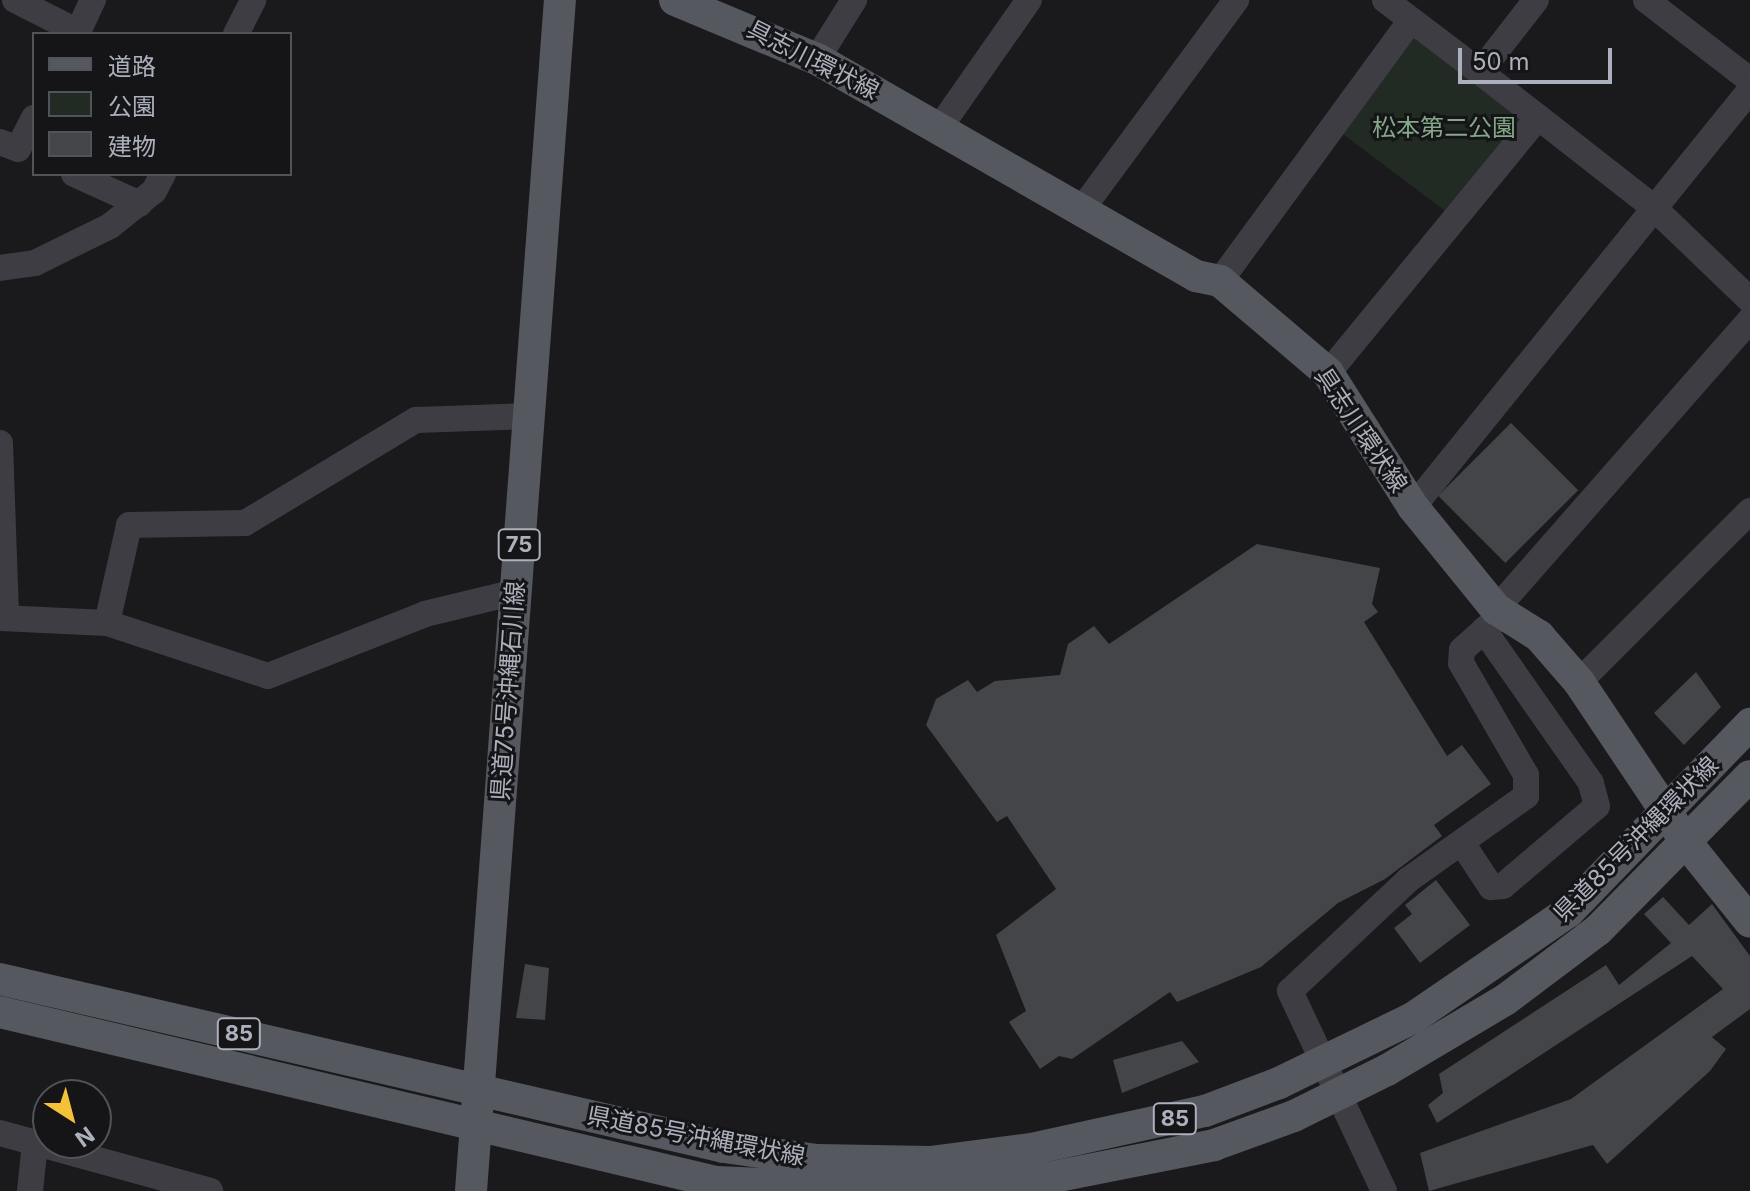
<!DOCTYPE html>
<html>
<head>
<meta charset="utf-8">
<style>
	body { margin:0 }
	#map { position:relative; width:1750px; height:1191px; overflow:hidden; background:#1a1a1c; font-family:Inter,"Noto Sans JP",sans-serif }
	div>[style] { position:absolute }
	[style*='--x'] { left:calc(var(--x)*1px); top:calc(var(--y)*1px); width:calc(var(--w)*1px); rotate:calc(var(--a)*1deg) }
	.green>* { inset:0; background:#212a23; transform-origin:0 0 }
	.building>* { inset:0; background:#444549; transform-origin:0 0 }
	.minor>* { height:26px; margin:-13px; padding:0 13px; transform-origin:13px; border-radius:13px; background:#3d3d43 }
	.major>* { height:32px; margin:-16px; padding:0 16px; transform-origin:16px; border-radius:16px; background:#565860 }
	span { translate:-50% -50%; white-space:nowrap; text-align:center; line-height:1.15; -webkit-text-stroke:6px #151517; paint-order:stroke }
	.shield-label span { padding:2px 6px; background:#151517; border:2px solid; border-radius:6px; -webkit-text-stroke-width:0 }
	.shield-label { font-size:22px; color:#acb0bc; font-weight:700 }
	.street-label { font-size:24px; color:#acb0bc }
	.park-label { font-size:24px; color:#83a788 }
	.legend { position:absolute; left:32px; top:32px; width:260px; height:144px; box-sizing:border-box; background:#151517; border:2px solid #515359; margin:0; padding:10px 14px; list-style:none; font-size:24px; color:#acb0bc }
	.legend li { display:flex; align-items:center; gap:16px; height:40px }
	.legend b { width:40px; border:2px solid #515359 }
	.north { position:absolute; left:32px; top:1079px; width:80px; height:80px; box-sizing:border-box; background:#151517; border:2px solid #515359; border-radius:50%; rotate:144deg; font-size:22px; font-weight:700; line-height:32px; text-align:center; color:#acb0bc }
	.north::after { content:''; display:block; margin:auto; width:28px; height:36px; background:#f4c239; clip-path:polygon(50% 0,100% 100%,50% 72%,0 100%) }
	.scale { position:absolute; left:1458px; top:48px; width:154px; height:36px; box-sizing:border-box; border:4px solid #acb0bc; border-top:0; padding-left:10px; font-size:24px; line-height:28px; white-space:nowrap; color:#acb0bc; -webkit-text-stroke:6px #151517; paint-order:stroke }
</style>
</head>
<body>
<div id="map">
	<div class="green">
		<div style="left:1411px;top:20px;width:160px;height:132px;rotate:37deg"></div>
	</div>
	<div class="building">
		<div style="left:1511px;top:423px;width:95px;height:103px;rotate:45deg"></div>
		<div style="clip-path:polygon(1257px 544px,1380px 568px,1372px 604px,1378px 612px,1364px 622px,1447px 756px,1462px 745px,1491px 784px,1434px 825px,1442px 836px,1385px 879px,1338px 903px,1261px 967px,1177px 1002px,1170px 992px,1072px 1059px,1059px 1056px,1040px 1069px,1009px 1022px,1026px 1011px,996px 935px,1056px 889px,1007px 816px,997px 822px,926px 725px,936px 699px,968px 680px,977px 692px,995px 681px,1060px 675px,1068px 644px,1094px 626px,1109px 644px)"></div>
		<div style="clip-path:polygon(1696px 672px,1721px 707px,1684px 745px,1654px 713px)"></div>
		<div style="clip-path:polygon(1436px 880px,1470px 925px,1420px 963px,1394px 928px,1412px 914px,1405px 905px)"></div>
		<div style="clip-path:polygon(1663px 897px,1689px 925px,1712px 904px,1750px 956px,1750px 1009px,1712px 1037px,1726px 1049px,1710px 1071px,1607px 1164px,1593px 1145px,1429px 1191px,1420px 1153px,1571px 1099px,1723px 989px,1692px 956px,1437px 1123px,1428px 1105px,1443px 1093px,1439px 1074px,1606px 965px,1619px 985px,1671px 943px,1644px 914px)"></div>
		<div style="clip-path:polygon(525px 964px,549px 968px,545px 1020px,516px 1018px)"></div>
		<div style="clip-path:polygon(1182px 1041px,1199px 1062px,1122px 1093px,1113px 1060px)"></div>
	</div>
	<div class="minor">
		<div style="--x:15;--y:0;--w:71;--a:26.9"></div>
		<div style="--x:1385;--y:0;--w:119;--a:37.2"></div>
		<div style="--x:1536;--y:0;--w:91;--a:127.9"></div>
		<div style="--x:1480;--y:72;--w:73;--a:37.8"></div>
		<div style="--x:1646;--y:0;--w:131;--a:37.6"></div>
		<div style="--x:77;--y:34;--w:38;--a:-65"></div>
		<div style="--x:236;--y:34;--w:38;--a:-63"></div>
		<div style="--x:817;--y:59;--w:70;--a:-57.9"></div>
		<div style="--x:940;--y:127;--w:155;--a:-55"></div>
		<div style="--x:0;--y:142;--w:19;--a:21"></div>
		<div style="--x:18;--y:149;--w:35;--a:-63"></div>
		<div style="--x:74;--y:174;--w:72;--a:24.4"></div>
		<div style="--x:1082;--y:209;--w:260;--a:-53.6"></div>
		<div style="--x:0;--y:268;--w:35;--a:-8"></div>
		<div style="--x:35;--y:263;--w:84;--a:-26.3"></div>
		<div style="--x:110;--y:226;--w:56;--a:-38.5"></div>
		<div style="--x:154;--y:191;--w:19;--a:-62"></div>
		<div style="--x:1220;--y:281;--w:323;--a:-53.8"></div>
		<div style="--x:1328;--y:373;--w:331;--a:-50.6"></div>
		<div style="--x:1538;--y:117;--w:146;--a:38"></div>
		<div style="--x:1653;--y:207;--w:134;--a:43.8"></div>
		<div style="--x:0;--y:443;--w:174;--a:88"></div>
		<div style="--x:1413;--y:507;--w:536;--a:-51.06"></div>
		<div style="--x:1496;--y:609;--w:385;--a:-48.7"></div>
		<div style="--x:0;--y:618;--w:107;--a:2.7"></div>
		<div style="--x:107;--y:623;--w:169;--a:18.2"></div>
		<div style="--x:268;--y:676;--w:169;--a:-21.5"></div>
		<div style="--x:425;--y:614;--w:94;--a:-13.6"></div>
		<div style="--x:107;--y:623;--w:100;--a:-77.3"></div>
		<div style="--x:129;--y:525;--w:116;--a:-1"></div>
		<div style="--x:245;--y:523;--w:200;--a:-31.1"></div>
		<div style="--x:416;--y:420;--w:114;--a:-2"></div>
		<div style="--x:1579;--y:682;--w:242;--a:-45"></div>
		<div style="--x:1462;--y:843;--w:53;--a:56.6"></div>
		<div style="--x:1491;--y:887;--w:12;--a:-5"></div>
		<div style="--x:1503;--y:886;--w:123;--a:-40.4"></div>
		<div style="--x:1597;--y:806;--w:24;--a:-105"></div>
		<div style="--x:1591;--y:783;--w:187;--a:-125"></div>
		<div style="--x:0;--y:1133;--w:218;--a:15.4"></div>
		<div style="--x:30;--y:1191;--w:48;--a:-84.1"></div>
		<div style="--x:1384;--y:1191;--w:221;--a:-115.2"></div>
		<div style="--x:1290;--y:991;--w:162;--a:-43.2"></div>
		<div style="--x:1408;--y:880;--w:145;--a:-35.4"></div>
		<div style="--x:1526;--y:796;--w:21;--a:-90"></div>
		<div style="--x:1526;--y:775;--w:129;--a:-120.1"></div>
		<div style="--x:1461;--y:663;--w:13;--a:-86"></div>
		<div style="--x:1462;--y:650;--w:55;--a:-42.1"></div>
	</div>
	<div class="major">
		<div style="--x:675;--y:0;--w:154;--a:22.6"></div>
		<div style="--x:817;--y:59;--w:437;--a:29.8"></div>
		<div style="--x:1196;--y:276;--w:25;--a:12"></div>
		<div style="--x:1220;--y:281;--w:142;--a:40.4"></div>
		<div style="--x:1328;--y:373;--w:159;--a:57.6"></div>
		<div style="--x:1413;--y:507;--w:132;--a:50.9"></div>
		<div style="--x:1496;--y:609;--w:51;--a:32.1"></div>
		<div style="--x:1539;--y:636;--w:61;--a:49"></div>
		<div style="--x:1579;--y:682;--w:192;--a:56.2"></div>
		<div style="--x:1686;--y:842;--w:102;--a:51.3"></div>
		<div style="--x:0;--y:979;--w:743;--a:13.06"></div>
		<div style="--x:724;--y:1147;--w:94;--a:8"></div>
		<div style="--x:817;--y:1160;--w:113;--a:1"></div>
		<div style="--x:930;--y:1162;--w:103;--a:-7.3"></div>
		<div style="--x:1032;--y:1149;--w:177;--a:-12.4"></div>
		<div style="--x:1205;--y:1111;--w:79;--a:-20.7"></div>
		<div style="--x:1279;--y:1083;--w:149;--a:-25.9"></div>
		<div style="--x:1413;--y:1018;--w:188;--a:-34.4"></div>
		<div style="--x:1568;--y:912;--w:262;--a:-45.9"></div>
		<div style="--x:0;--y:1012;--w:736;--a:13.36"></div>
		<div style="--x:716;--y:1182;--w:209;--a:2.5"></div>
		<div style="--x:925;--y:1191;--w:114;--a:-5.6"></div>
		<div style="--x:1038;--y:1180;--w:179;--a:-11.2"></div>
		<div style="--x:1214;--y:1145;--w:85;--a:-19.9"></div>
		<div style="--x:1294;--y:1116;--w:104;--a:-26.3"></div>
		<div style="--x:1387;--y:1070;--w:137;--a:-30.7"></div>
		<div style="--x:1505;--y:1000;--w:116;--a:-37"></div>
		<div style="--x:1598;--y:930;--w:216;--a:-45.4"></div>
		<div style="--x:471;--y:1191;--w:1194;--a:-85.73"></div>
	</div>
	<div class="shield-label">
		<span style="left:519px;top:545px">75</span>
		<span style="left:239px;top:1034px">85</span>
		<span style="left:1175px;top:1119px">85</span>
	</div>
	<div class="street-label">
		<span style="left:813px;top:60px;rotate:27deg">具志川環状線</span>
		<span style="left:1361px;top:430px;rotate:56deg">具志川環状線</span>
		<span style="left:508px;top:691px;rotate:-86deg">県道75号沖縄石川線</span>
		<span style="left:1636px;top:839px;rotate:-45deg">県道85号沖縄環状線</span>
		<span style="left:696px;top:1136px;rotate:11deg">県道85号沖縄環状線</span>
	</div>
	<div class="park-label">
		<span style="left:1444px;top:128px">松本第二公園</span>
	</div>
	<ul class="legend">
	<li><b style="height:10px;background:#565860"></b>道路</li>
	<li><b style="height:22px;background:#212a23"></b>公園</li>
	<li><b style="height:22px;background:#444549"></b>建物</li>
	</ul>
	<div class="north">N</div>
	<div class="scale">50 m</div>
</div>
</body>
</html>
